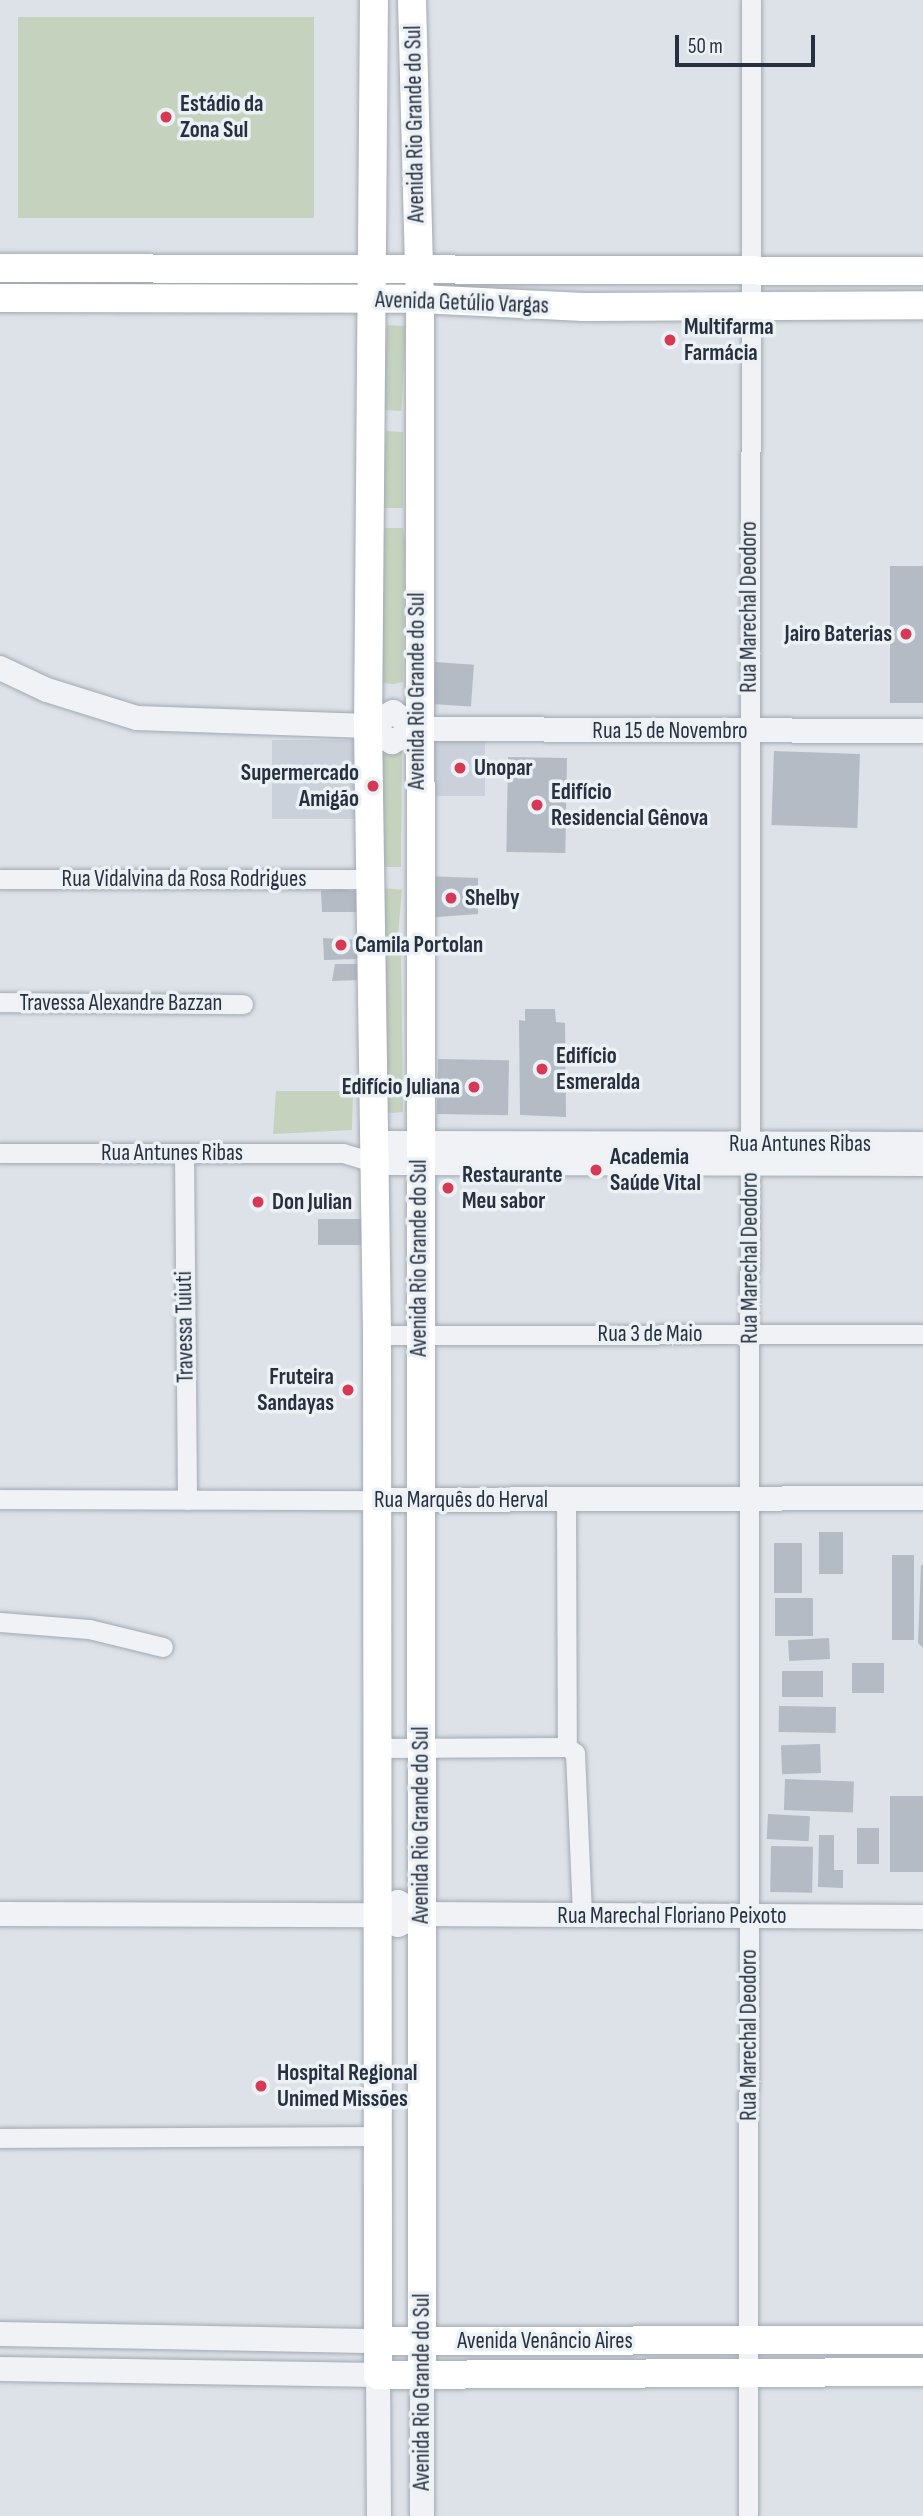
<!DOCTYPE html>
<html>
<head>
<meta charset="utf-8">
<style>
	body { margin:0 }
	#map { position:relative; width:923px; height:2516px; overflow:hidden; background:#dde2e8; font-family:"Sofia Sans Condensed",sans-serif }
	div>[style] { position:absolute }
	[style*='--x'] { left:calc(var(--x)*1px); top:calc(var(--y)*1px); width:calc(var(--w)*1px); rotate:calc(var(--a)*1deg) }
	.built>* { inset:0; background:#cbd1da; transform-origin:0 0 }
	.green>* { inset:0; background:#c4d2be; transform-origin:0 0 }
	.building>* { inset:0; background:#b4bbc5; transform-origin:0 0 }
	.roads { filter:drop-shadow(0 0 2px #a2a9b2) drop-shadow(0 0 2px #a2a9b2) }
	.minor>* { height:19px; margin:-9.5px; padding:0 9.5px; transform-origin:9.5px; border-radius:9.5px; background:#f0f2f6 }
	.tertiary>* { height:24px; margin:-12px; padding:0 12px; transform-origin:12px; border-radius:12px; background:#f0f2f6 }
	.secondary>* { height:28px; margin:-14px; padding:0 14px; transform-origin:14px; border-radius:14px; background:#fff }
	.dots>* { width:19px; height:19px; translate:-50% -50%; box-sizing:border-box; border:4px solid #ecf1f5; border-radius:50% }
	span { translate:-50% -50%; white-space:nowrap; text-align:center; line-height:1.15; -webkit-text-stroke:7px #ecf1f5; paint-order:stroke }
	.poi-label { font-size:23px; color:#26303f; font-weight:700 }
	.left { translate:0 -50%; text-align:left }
	.right { translate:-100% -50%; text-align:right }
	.street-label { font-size:23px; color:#26303f }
	.scale { position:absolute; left:675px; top:35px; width:140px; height:32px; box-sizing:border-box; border:4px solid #26303f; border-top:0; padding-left:9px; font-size:21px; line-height:24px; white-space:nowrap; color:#26303f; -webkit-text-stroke:5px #ecf1f5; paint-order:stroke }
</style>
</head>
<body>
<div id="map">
	<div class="built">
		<div style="left:358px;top:740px;width:79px;height:86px;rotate:90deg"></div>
		<div style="left:431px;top:740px;width:54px;height:56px"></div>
	</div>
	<div class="green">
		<div style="left:18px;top:17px;width:296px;height:201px"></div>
		<div style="left:387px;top:325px;width:19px;height:85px;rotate:3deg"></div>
		<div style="clip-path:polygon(386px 431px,403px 432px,403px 508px,381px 508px)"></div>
		<div style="clip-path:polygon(382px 528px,403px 528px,405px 541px,403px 682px,393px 684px,383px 683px,375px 671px,383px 646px)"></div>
		<div style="clip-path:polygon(380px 750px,402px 750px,401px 867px,384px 867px)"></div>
		<div style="left:381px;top:888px;width:21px;height:60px;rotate:5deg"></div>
		<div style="clip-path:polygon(401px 951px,403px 1112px,393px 1113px,384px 1112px,382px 956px)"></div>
		<div style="clip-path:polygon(276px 1091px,353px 1091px,352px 1130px,273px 1134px)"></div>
	</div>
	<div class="building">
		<div style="left:923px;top:566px;width:137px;height:33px;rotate:90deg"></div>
		<div style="left:435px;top:662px;width:39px;height:42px;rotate:4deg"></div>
		<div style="left:774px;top:751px;width:86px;height:74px;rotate:2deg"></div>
		<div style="left:508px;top:757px;width:59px;height:95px;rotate:1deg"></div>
		<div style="clip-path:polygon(425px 876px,478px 878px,478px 914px,424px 918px)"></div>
		<div style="clip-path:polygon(340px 889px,360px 892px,360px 912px,322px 912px,321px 891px)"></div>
		<div style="clip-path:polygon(323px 938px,360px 940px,359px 959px,324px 960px)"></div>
		<div style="clip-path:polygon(335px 964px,360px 964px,359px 980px,332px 981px)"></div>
		<div style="clip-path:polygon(525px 1009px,555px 1009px,556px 1022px,565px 1023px,566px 1117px,520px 1115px,519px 1020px,525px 1021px)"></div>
		<div style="left:438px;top:1059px;width:71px;height:55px;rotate:1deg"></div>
		<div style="left:318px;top:1219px;width:45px;height:26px"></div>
		<div style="left:819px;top:1532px;width:24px;height:42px"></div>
		<div style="left:774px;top:1543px;width:28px;height:50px"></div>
		<div style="left:892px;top:1555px;width:22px;height:85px"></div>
		<div style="clip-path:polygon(921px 1565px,923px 1565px,923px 1648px,918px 1643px)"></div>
		<div style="left:775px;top:1598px;width:38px;height:38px"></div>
		<div style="left:829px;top:1638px;width:21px;height:41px;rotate:87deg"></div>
		<div style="left:884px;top:1663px;width:30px;height:32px;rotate:90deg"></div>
		<div style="left:782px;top:1671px;width:41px;height:26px"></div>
		<div style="left:779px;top:1706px;width:57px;height:26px;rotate:1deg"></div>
		<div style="left:820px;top:1744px;width:29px;height:39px;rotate:88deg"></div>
		<div style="left:785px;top:1779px;width:69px;height:31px;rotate:2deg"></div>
		<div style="left:923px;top:1796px;width:76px;height:33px;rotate:90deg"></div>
		<div style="left:768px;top:1814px;width:42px;height:25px;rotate:3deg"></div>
		<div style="left:857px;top:1828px;width:22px;height:36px"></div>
		<div style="clip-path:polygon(819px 1835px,834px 1835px,834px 1870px,843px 1870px,843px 1888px,818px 1887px)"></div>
		<div style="left:771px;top:1846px;width:42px;height:46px;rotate:1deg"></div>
	</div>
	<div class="roads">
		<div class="minor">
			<div style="--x:0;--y:879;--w:369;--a:0"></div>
			<div style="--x:0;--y:1002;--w:243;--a:0.5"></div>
			<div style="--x:0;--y:1153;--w:343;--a:0"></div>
			<div style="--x:343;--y:1153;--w:34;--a:17"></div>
			<div style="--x:184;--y:1153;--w:347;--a:89.5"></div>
			<div style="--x:377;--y:1335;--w:546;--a:-0.1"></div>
			<div style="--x:0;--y:1499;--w:377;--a:0.2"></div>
			<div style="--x:566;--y:1500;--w:247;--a:89.8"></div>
			<div style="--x:0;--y:1622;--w:89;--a:4.5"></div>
			<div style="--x:89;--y:1629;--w:76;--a:13.7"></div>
			<div style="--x:378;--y:1748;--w:189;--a:-0.3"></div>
			<div style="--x:567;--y:1747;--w:10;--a:37"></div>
			<div style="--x:575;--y:1753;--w:162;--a:87.5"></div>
			<div style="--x:0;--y:2138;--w:379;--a:-0.3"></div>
			<div style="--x:748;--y:2516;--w:2516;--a:-89.93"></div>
		</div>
		<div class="tertiary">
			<div style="--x:0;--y:668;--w:52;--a:25.1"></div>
			<div style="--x:47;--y:690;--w:94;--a:17.3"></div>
			<div style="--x:137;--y:718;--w:231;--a:2"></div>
			<div style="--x:368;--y:726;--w:29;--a:34"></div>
			<div style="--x:392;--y:742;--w:28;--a:-27"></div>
			<div style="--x:417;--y:729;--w:506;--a:0.23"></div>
			<div style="--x:368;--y:726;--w:29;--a:-29"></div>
			<div style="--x:393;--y:712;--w:29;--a:35"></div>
			<div style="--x:374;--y:1143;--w:549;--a:0.1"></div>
			<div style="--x:375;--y:1163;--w:548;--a:0.1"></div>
			<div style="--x:377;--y:1500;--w:546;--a:-0.21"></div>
			<div style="--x:0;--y:1914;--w:379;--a:0.2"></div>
			<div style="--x:379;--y:1915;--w:21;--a:28"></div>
			<div style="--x:398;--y:1925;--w:25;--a:-26"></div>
			<div style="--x:421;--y:1914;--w:502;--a:0.34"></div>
			<div style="--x:379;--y:1915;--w:23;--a:-34"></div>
			<div style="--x:398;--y:1902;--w:26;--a:28"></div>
			<div style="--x:0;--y:2334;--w:379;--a:1.1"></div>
			<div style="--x:0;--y:2369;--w:378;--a:0.9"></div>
			<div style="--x:378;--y:2375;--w:141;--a:89.6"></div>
			<div style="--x:422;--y:2374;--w:142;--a:90"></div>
		</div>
		<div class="secondary">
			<div style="--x:374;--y:0;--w:726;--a:90.47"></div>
			<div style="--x:368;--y:726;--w:609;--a:89.15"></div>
			<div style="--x:377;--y:1335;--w:1040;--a:89.94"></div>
			<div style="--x:378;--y:2375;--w:545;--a:-0.32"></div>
			<div style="--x:412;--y:0;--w:299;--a:88.5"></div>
			<div style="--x:420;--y:299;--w:2075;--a:89.94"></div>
			<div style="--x:0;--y:268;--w:923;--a:0.19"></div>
			<div style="--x:0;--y:298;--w:420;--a:0.1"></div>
			<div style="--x:420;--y:299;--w:164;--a:2.8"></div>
			<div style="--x:584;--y:307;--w:339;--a:-0.3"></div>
			<div style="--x:379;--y:2341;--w:544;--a:-0.11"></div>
		</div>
	</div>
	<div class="dots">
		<div style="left:166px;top:117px;background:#d63956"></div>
		<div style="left:670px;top:340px;background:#d63956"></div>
		<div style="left:906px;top:634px;background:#d63956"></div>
		<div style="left:460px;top:768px;background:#d63956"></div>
		<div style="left:373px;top:786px;background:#d63956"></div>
		<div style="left:537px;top:805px;background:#d63956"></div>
		<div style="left:451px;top:898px;background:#d63956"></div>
		<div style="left:341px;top:945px;background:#d63956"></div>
		<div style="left:542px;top:1069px;background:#d63956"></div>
		<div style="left:474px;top:1087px;background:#d63956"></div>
		<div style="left:596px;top:1170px;background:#d63956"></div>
		<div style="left:448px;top:1188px;background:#d63956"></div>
		<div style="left:258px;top:1202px;background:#d63956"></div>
		<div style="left:348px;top:1390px;background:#d63956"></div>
		<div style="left:261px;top:2086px;background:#d63956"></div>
	</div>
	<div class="poi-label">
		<span class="left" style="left:180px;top:117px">Estádio da<br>Zona Sul</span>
		<span class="left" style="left:684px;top:340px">Multifarma<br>Farmácia</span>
		<span class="right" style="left:892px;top:634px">Jairo Baterias</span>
		<span class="left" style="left:474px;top:768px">Unopar</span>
		<span class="right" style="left:359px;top:786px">Supermercado<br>Amigão</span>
		<span class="left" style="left:551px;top:805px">Edifício<br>Residencial Gênova</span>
		<span class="left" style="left:465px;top:898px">Shelby</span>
		<span class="left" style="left:355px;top:945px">Camila Portolan</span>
		<span class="left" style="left:556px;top:1069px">Edifício<br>Esmeralda</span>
		<span class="right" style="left:460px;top:1087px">Edifício Juliana</span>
		<span class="left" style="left:610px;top:1170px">Academia<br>Saúde Vital</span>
		<span class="left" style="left:462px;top:1188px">Restaurante<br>Meu sabor</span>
		<span class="left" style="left:272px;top:1202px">Don Julian</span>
		<span class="right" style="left:334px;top:1390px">Fruteira<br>Sandayas</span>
		<span class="left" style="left:277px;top:2086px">Hospital Regional<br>Unimed Missões</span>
	</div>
	<div class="street-label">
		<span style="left:415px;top:124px;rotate:-91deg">Avenida Rio Grande do Sul</span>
		<span style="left:462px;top:303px;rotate:2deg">Avenida Getúlio Vargas</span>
		<span style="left:749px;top:607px;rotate:-90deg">Rua Marechal Deodoro</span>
		<span style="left:417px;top:691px;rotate:-90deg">Avenida Rio Grande do Sul</span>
		<span style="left:670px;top:731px">Rua 15 de Novembro</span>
		<span style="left:184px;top:879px">Rua Vidalvina da Rosa Rodrigues</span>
		<span style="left:121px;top:1003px">Travessa Alexandre Bazzan</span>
		<span style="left:800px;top:1144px">Rua Antunes Ribas</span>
		<span style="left:172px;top:1153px">Rua Antunes Ribas</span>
		<span style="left:419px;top:1258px;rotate:-90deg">Avenida Rio Grande do Sul</span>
		<span style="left:750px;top:1258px;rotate:-90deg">Rua Marechal Deodoro</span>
		<span style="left:185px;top:1327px;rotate:-91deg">Travessa Tuiuti</span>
		<span style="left:650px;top:1334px">Rua 3 de Maio</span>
		<span style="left:461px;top:1500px">Rua Marquês do Herval</span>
		<span style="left:421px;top:1825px;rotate:-90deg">Avenida Rio Grande do Sul</span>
		<span style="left:672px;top:1916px">Rua Marechal Floriano Peixoto</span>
		<span style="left:749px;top:2035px;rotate:-90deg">Rua Marechal Deodoro</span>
		<span style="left:545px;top:2341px">Avenida Venâncio Aires</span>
		<span style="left:422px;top:2392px;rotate:-90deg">Avenida Rio Grande do Sul</span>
	</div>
	<div class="scale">50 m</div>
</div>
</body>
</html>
